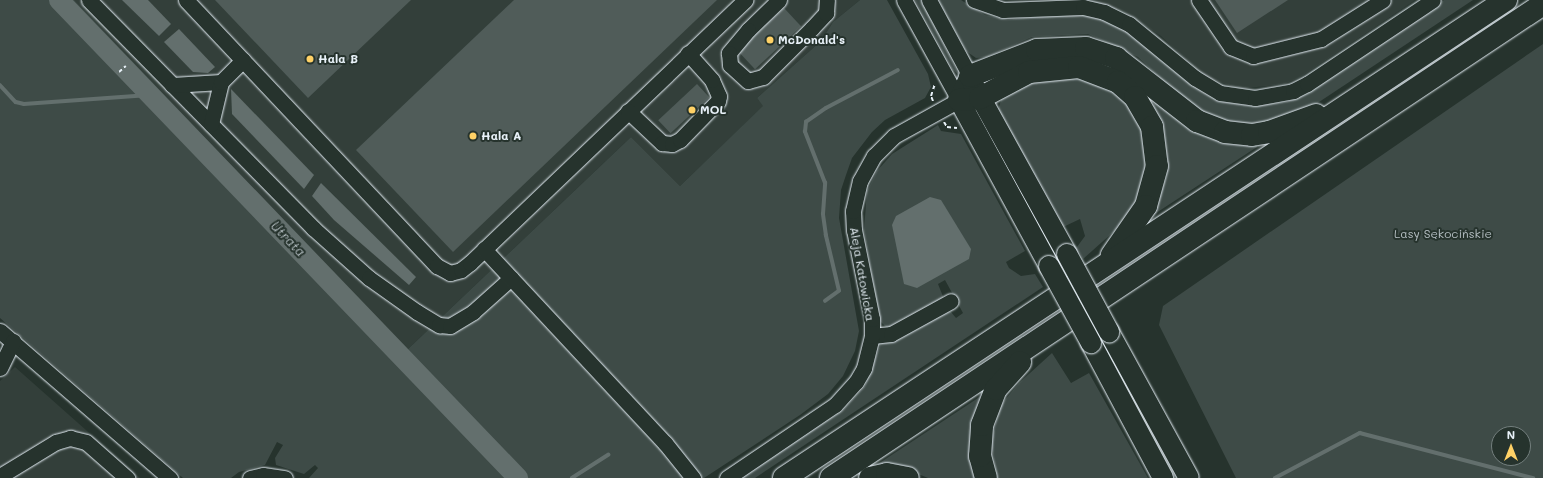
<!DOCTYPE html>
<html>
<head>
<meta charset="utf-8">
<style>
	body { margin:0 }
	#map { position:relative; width:1543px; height:478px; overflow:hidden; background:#26332d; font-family:Mali,sans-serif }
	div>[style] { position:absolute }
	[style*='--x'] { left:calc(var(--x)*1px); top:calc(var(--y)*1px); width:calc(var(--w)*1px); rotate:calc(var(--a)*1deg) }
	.built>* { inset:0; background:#333f3a }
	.green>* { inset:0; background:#3e4b47 }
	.water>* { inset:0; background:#636f6d }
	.stream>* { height:3.5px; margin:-1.75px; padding:0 1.75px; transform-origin:1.75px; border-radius:1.75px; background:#636f6d }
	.river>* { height:20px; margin:-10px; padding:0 10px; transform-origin:10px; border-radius:10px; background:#636f6d }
	.building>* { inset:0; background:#505c59; transform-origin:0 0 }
	.path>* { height:2px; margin-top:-1px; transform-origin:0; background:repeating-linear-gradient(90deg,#e8f1f8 0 4px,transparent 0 7px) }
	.roads { filter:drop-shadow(0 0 1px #e8f1f8) drop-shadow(0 0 1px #e8f1f8) }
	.minor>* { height:15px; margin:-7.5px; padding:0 7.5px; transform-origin:7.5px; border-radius:7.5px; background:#26332d }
	.major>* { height:20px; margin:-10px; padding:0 10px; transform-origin:10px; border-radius:10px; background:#26332d }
	.highway>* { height:22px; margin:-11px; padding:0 11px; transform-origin:11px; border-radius:11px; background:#26332d }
	.bridges { filter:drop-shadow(0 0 1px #e8f1f8) drop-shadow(0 0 1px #e8f1f8) }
	.major-bridge>* { height:20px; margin:-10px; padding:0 10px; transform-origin:10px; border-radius:10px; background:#26332d }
	.dots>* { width:11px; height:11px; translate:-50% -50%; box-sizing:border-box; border:2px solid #26332d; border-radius:50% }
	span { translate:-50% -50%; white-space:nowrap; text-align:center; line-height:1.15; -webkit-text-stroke:4px #26332d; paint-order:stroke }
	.poi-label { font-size:12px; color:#e8f1f8; font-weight:700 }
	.left { translate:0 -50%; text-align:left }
	.park-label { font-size:12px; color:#b5bfc3 }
	.street-label { font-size:12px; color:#e8f1f8 }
	.water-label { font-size:13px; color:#b3bdc0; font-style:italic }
	.north { position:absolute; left:1491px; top:426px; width:40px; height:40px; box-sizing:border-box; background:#26332d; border:1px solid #747f7e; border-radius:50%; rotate:0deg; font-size:11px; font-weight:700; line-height:16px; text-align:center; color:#e8f1f8 }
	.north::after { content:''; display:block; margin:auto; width:14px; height:18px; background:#ffd166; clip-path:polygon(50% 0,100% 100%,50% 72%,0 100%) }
</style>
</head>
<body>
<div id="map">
	<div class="built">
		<div style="clip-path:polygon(72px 0,860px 0,833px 22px,821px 41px,757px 98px,764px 106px,680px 186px,631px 137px,407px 350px)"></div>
		<div style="clip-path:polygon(1087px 0,1415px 0,1299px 78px,1284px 84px,1239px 89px,1204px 76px,1161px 36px,1123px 11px)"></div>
		<div style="clip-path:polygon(15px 367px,140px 478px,0 478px,0 381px)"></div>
	</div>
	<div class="green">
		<div style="clip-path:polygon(0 0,74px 0,407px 350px,631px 137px,680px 186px,763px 106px,757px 98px,821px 41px,833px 22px,860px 0,887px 0,928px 74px,931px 87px,925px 98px,885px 120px,872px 132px,852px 158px,846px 175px,841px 190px,839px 218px,859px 331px,855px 351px,843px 376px,828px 394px,800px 415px,704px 478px,309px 478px,318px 468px,315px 465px,304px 474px,276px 465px,275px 458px,283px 445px,277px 442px,265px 465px,239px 472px,231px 478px,183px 478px,0 318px)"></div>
		<div style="clip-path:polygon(915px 0,921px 0,959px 75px,953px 70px)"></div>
		<div style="clip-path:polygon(938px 0,961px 0,985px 15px,1008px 20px,1063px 13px,1089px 15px,1113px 23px,1137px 38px,1202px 92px,1218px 101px,1251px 106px,1287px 102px,1308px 93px,1444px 0,1473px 0,1313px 106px,1274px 124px,1230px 125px,1192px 108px,1138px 57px,1088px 34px,1032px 37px,987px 57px,976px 58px,966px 51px)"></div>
		<div style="clip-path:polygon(evenodd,1543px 44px,1543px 478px,1236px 478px,1159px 325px,1163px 306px,1543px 44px,1499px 434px,1523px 434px,1523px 458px,1499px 458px,1499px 434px)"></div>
		<div style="clip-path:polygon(1063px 71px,1119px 90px,1152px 141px,1138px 210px,1083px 259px,1077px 247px,1085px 236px,1080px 219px,1061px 228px,998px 110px,1004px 91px)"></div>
		<div style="clip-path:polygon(1158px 100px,1256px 142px,1257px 147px,1150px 217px,1166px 179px,1168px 162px,1161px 123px,1152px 106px)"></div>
		<div style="clip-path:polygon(938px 125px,941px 131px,961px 134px,1025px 251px,1006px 262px,1009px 268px,1021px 276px,1035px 274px,1043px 287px,755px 478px,739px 478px,843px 410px,865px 386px,881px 343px,943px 312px,951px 312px,956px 318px,963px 313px,945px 280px,938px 284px,944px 299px,887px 328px,880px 321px,864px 230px,867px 191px,877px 171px,892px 154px)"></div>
		<div style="clip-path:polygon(1103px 336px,1182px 478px,1172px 478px,1097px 339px)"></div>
		<div style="clip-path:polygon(1052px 353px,1071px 383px,1089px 373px,1148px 478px,998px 478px,991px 444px,1000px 406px,1019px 383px)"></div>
		<div style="clip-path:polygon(981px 396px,984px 396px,982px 478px,928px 478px,911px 471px,878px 469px,878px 464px)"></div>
	</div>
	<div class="water">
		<div style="clip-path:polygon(122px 0,148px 0,171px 24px,159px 36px)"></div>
		<div style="clip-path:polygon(179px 29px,215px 67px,208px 73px,193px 72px,164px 42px)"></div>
		<div style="clip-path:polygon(231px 89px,314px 175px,304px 189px,232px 114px)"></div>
		<div style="clip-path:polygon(321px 183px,416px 277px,409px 285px,334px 220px,312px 196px)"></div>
		<div style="clip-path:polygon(930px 197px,941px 200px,971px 249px,969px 259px,917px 288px,904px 284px,892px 225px,896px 216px)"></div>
	</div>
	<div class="stream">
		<div style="--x:0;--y:85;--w:23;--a:47"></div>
		<div style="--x:16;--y:102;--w:8;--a:14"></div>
		<div style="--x:24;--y:104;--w:125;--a:-4.1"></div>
		<div style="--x:825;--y:301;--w:17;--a:-36"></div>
		<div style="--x:839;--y:291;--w:57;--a:-103.3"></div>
		<div style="--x:826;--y:236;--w:22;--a:-98"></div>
		<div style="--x:823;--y:214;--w:31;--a:-86"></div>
		<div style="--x:825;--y:183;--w:55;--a:-111.4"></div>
		<div style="--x:805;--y:132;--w:10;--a:-84"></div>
		<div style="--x:806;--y:122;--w:24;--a:-35"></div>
		<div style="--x:826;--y:108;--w:81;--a:-27.8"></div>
		<div style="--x:572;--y:478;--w:43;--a:-32.6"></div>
		<div style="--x:1275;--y:478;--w:96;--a:-27.9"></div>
		<div style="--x:1360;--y:433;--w:179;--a:14.6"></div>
	</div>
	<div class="river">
		<div style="--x:59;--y:0;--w:663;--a:46.16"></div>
	</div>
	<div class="building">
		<div style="clip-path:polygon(215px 0,411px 0,308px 98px)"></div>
		<div style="clip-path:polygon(514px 0,717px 0,453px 252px,356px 150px)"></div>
		<div style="clip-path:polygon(1215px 0,1288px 0,1237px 33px)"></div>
		<div style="left:784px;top:8px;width:25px;height:63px;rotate:47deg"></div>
		<div style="left:697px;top:84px;width:18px;height:53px;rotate:47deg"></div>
	</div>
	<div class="path">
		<div style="--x:119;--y:72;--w:9;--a:-41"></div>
		<div style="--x:933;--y:101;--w:5;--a:-112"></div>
		<div style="--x:931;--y:96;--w:13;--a:-72"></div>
		<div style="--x:944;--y:122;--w:6;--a:59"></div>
		<div style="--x:947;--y:127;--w:10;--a:6"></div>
	</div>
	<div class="roads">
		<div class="minor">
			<div style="--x:89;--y:0;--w:320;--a:45.5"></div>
			<div style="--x:313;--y:228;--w:75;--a:41.8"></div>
			<div style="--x:369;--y:278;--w:59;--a:35.3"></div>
			<div style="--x:417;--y:312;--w:26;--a:31"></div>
			<div style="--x:439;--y:325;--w:11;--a:5"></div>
			<div style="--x:450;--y:326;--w:27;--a:-31"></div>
			<div style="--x:473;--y:312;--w:51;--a:-41.8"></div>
			<div style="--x:186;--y:0;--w:366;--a:46.7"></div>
			<div style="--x:437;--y:266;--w:15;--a:28"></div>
			<div style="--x:450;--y:273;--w:11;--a:-15"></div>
			<div style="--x:461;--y:270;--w:11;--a:-38"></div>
			<div style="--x:470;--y:263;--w:381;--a:-43.7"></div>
			<div style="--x:779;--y:0;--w:43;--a:135.9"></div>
			<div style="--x:748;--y:30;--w:30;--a:130"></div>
			<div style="--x:729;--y:53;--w:12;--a:85"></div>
			<div style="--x:730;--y:65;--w:24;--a:42"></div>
			<div style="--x:748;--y:81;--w:16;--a:-15"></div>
			<div style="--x:763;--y:77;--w:69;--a:-45"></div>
			<div style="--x:812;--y:28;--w:21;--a:-47"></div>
			<div style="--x:826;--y:13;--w:13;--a:-86"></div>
			<div style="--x:929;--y:0;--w:86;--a:61.7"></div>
			<div style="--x:974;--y:0;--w:31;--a:19"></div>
			<div style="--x:1003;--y:10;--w:80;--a:-2.1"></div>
			<div style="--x:1083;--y:7;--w:22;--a:13"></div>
			<div style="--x:1104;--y:12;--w:28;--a:26"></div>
			<div style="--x:1129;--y:24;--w:85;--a:39.3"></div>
			<div style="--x:1195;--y:78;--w:29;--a:31"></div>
			<div style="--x:1220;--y:93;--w:35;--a:8"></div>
			<div style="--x:1255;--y:98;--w:39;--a:-10"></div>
			<div style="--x:1293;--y:91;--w:16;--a:-27"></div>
			<div style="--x:1307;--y:84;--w:151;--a:-33.7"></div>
			<div style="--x:1199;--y:0;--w:57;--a:55.8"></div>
			<div style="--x:1231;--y:47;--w:24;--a:22"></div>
			<div style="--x:1253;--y:56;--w:70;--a:-14"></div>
			<div style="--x:1321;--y:39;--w:73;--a:-32.2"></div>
			<div style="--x:172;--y:85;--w:49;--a:-3.5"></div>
			<div style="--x:628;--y:111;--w:47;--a:43.3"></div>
			<div style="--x:662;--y:143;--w:10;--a:6"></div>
			<div style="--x:672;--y:144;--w:9;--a:-27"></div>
			<div style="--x:680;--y:140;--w:54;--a:-45.7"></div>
			<div style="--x:718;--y:101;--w:5;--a:-79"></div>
			<div style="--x:719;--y:96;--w:17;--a:-114"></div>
			<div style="--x:712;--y:80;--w:36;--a:-132"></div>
			<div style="--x:211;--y:124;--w:43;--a:-76.6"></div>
			<div style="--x:221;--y:82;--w:31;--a:-45"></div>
			<div style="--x:484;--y:249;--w:265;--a:47"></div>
			<div style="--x:665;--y:443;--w:45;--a:51.3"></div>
			<div style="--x:0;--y:331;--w:225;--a:40.9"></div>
			<div style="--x:872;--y:336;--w:19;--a:-6"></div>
			<div style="--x:891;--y:334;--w:68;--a:-28.8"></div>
			<div style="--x:0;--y:368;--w:30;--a:-64"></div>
			<div style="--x:0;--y:476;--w:66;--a:-31.3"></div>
			<div style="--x:56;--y:442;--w:15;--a:-16"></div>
			<div style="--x:70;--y:438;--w:16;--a:14"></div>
			<div style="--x:86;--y:442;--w:55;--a:41.3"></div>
			<div style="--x:250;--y:478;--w:13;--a:-13"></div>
			<div style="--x:263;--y:475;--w:22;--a:8"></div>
			<div style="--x:727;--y:478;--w:130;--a:-34.1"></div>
			<div style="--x:835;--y:405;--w:31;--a:-48"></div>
			<div style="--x:856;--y:382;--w:16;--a:-60"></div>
			<div style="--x:864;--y:368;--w:33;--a:-76"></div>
			<div style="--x:872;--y:336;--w:17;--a:-90"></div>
			<div style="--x:872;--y:319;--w:91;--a:-101.4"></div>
			<div style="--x:854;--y:230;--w:19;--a:-93"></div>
			<div style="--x:853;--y:211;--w:31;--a:-77"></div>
			<div style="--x:860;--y:181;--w:29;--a:-61"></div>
			<div style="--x:874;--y:156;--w:28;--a:-45"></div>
			<div style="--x:894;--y:136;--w:74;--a:-29"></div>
			<div style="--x:959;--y:100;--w:114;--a:-118.8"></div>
		</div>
		<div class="major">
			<div style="--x:970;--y:76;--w:26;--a:115"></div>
			<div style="--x:959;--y:100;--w:189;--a:61.5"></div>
			<div style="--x:973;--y:84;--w:194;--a:61.1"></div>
			<div style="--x:1109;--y:332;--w:166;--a:61.3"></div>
			<div style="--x:1091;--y:343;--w:153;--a:61.9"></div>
		</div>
		<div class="highway">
			<div style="--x:970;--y:76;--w:72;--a:-21.2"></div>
			<div style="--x:1037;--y:50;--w:49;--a:-2.3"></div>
			<div style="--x:1086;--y:48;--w:32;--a:18"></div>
			<div style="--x:1116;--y:58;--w:103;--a:37.9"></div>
			<div style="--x:1197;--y:121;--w:30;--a:21"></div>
			<div style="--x:1225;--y:132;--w:27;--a:6"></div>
			<div style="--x:1252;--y:135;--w:17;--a:-10"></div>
			<div style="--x:1269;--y:132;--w:50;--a:-19.9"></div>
			<div style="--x:959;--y:100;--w:21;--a:-5"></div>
			<div style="--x:980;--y:98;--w:55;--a:-28"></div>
			<div style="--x:1029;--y:72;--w:50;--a:-5.7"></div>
			<div style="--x:1079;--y:67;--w:42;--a:21"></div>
			<div style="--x:1118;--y:82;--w:23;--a:41"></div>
			<div style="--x:1135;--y:97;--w:34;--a:60"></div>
			<div style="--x:1152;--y:127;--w:39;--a:83"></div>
			<div style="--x:1157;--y:166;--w:41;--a:105.4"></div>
			<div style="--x:1146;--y:206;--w:60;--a:124.8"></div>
			<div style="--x:784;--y:478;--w:866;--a:-33.51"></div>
			<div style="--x:831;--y:478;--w:855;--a:-33.65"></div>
			<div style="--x:870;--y:478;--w:17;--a:-13"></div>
			<div style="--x:887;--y:474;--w:21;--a:11"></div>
			<div style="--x:986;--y:478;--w:23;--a:-105"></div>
			<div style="--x:980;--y:456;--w:31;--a:-86"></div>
			<div style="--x:982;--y:425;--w:39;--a:-69"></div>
			<div style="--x:996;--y:389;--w:36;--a:-48"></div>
		</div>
	</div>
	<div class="bridges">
		<div class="major-bridge">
			<div style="--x:1067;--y:254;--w:89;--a:61.7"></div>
			<div style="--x:1049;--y:266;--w:88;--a:61.4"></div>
		</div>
	</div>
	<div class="dots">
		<div style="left:770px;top:40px;background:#ffd166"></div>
		<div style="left:310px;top:59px;background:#ffd166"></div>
		<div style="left:692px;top:110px;background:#ffd166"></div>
		<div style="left:473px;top:136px;background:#ffd166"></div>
	</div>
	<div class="poi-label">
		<span class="left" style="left:778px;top:40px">McDonald's</span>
		<span class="left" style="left:318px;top:59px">Hala B</span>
		<span class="left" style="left:700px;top:110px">MOL</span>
		<span class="left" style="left:481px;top:136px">Hala A</span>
	</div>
	<div class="park-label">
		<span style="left:1443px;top:234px">Lasy Sękocińskie</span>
	</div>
	<div class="street-label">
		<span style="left:862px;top:274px;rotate:80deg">Aleja Katowicka</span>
	</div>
	<div class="water-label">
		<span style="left:288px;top:239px;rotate:46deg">Utrata</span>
	</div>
	<div class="north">N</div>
</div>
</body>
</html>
